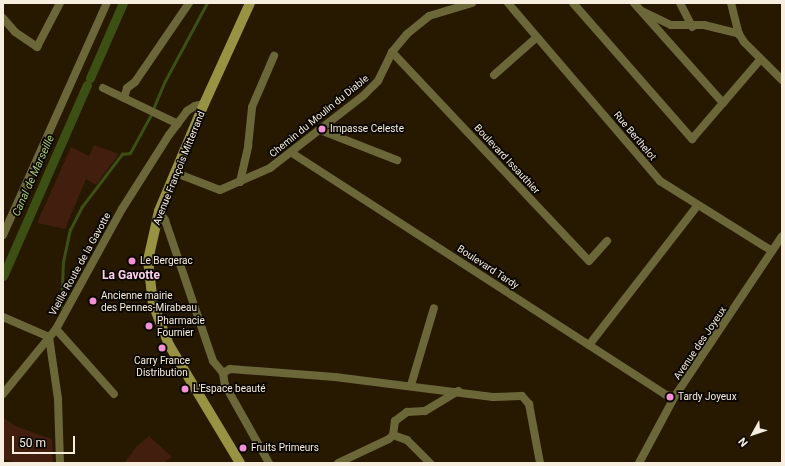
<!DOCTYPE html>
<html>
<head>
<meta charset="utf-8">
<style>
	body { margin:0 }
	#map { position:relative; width:785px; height:466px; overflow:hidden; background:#261900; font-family:Roboto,sans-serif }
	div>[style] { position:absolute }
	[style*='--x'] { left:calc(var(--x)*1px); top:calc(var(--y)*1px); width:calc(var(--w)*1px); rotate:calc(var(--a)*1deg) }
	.green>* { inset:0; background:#421e0f }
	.stream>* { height:2.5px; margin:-1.25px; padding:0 1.25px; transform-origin:1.25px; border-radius:1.25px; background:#3d5013 }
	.canal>* { height:9px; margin:-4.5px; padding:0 4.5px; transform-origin:4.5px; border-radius:4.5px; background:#3d5013 }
	.minor>* { height:8px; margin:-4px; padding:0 4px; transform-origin:4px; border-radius:4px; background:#6b6738 }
	.secondary>* { height:10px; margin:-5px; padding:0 5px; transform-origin:5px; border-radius:5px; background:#989243 }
	.dots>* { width:11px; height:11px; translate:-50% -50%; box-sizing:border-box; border:2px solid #0a0601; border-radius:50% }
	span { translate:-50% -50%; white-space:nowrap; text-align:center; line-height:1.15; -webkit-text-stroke:3.5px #0a0601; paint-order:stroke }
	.street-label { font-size:10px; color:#f7eedf }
	.poi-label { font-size:10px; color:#f7eedf }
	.left { translate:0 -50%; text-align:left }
	.water-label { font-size:11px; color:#aece77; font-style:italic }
	.quarter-label { font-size:12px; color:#fbd0ec; font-weight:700 }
	.frame { position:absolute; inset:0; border:4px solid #f7eedf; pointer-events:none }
	.north { position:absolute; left:733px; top:414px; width:40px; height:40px; -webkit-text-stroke:3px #0a0601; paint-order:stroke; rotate:230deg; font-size:11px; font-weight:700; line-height:16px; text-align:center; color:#f7eedf }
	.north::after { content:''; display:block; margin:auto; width:14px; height:18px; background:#f7eedf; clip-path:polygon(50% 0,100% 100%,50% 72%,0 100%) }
	.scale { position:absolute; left:12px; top:436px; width:63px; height:18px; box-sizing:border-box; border:2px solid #f7eedf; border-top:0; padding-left:5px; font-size:12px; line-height:14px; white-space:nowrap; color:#f7eedf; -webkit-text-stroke:3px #0a0601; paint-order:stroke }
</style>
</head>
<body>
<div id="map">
	<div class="green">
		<div style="clip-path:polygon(94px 145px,119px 154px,96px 185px,86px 179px,65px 229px,37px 223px,71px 147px,89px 156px)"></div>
		<div style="clip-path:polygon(3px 417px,15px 426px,52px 439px,53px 463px,17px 463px,3px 459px)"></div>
		<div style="clip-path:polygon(149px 436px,172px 457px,164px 463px,125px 462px,136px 447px)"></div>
	</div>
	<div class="stream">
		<div style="--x:153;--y:109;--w:30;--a:-67"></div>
		<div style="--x:165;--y:81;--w:89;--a:-61.7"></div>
		<div style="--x:61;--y:307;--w:45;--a:-87.5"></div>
		<div style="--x:63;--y:262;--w:33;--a:-78"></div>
		<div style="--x:70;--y:230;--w:25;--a:-63"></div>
		<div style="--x:81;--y:208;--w:68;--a:-52.8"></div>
		<div style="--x:122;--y:154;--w:8;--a:-7"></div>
		<div style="--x:130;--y:153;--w:46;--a:-61.2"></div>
	</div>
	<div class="canal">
		<div style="--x:90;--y:78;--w:82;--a:-66.3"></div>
		<div style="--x:3;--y:276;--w:209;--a:-66.3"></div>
	</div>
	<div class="minor">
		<div style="--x:508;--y:3;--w:234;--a:49.5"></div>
		<div style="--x:660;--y:181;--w:132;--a:32"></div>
		<div style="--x:573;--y:3;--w:181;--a:48.8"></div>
		<div style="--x:692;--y:139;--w:104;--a:-49.3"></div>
		<div style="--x:634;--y:3;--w:134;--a:48.3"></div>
		<div style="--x:680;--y:3;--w:27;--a:63"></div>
		<div style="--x:731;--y:3;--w:32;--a:76"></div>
		<div style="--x:739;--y:34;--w:9;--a:58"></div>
		<div style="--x:744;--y:42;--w:54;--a:45"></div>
		<div style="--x:642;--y:11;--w:32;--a:26"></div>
		<div style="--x:671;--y:25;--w:33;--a:0"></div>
		<div style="--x:704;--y:25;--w:36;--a:14"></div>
		<div style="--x:3;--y:18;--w:18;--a:49"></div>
		<div style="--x:15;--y:32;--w:27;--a:34"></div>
		<div style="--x:37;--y:47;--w:50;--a:-62.4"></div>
		<div style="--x:392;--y:52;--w:287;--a:46.7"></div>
		<div style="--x:589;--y:261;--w:27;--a:-48"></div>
		<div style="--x:494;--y:75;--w:57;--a:-41.5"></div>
		<div style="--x:103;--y:88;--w:83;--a:25.6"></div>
		<div style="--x:124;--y:98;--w:10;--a:-73"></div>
		<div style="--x:127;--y:88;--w:10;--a:-37"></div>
		<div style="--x:135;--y:82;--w:96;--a:-55.6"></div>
		<div style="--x:320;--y:130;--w:83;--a:21.3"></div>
		<div style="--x:292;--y:153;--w:445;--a:32.9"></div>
		<div style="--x:666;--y:395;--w:9;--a:6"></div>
		<div style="--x:176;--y:173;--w:47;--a:21.1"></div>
		<div style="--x:220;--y:190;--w:55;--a:-23.7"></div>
		<div style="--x:270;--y:168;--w:119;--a:-37.8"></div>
		<div style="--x:364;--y:95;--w:20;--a:-45"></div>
		<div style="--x:378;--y:81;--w:32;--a:-64"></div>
		<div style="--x:392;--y:52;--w:23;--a:-50"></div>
		<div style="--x:407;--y:34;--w:28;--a:-39"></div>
		<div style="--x:429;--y:16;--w:45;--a:-16.8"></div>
		<div style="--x:240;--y:182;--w:37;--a:-77"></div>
		<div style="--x:248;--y:146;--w:39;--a:-84"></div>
		<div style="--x:252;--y:107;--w:56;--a:-66.7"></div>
		<div style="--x:159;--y:211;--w:11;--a:56"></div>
		<div style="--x:165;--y:220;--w:149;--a:71.2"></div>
		<div style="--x:213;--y:361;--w:16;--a:50"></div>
		<div style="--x:3;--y:235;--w:254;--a:-65.9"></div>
		<div style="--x:3;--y:317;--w:50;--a:23.5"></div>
		<div style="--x:56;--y:329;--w:87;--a:48.3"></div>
		<div style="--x:49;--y:337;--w:63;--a:81.7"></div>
		<div style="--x:58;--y:399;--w:64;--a:88.2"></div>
		<div style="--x:589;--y:345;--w:177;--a:-52.1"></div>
		<div style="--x:223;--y:373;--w:8;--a:-30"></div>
		<div style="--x:230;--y:369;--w:105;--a:4.4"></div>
		<div style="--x:335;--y:377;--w:159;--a:7.2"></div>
		<div style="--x:493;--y:397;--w:29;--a:-2"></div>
		<div style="--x:522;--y:396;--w:11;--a:49"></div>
		<div style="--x:529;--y:404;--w:60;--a:79.4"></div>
		<div style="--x:223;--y:373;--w:12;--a:81"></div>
		<div style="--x:225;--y:385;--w:90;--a:60.6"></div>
		<div style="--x:411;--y:385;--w:80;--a:-73.4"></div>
		<div style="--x:3;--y:394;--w:84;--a:-50.8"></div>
		<div style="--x:56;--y:329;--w:137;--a:-61.2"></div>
		<div style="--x:122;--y:209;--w:88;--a:-57.6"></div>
		<div style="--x:169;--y:135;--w:30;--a:-53"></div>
		<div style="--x:187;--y:111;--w:9;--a:-32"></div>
		<div style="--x:195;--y:106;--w:9;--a:-13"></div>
		<div style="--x:393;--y:435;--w:15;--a:20"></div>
		<div style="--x:407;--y:440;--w:33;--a:45"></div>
		<div style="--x:338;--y:463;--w:56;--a:-25.2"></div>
		<div style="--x:389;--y:439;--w:6;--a:-45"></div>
		<div style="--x:393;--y:435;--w:14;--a:-82"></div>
		<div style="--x:395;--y:421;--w:15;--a:-37"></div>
		<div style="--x:407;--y:412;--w:18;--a:-3"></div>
		<div style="--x:425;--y:411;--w:39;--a:-31"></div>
		<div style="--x:639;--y:463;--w:76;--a:-61.8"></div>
		<div style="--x:675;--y:396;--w:192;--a:-56.2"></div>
	</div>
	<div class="secondary">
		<div style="--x:240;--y:463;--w:138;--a:-121"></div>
		<div style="--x:169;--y:345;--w:44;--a:-111.3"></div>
		<div style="--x:153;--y:304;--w:44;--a:-96.5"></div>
		<div style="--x:148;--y:260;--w:50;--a:-77.3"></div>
		<div style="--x:159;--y:211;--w:116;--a:-67.2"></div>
		<div style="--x:204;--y:104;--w:111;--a:-65.5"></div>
	</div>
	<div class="dots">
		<div style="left:322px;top:129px;background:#f391d5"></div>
		<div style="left:132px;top:261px;background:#f391d5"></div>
		<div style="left:93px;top:301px;background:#f391d5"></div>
		<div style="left:149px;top:326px;background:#f391d5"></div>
		<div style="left:162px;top:348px;background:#f391d5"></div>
		<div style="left:185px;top:389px;background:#f391d5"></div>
		<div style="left:670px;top:397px;background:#f391d5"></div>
		<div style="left:243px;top:448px;background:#f391d5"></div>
	</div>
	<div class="street-label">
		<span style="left:319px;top:116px;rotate:-39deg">Chemin du Moulin du Diable</span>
		<span style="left:635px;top:136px;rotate:50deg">Rue Berthelot</span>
		<span style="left:507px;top:159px;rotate:47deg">Boulevard Issauthier</span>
		<span style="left:179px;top:168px;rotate:-68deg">Avenue François Mitterrand</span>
		<span style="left:80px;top:264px;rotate:-61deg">Vieille Route de la Gavotte</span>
		<span style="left:488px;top:267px;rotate:33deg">Boulevard Tardy</span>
		<span style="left:700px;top:343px;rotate:-56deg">Avenue des Joyeux</span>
	</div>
	<div class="poi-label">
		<span class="left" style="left:330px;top:129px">Impasse Celeste</span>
		<span class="left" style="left:140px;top:261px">Le Bergerac</span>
		<span class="left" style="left:101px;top:301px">Ancienne mairie<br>des Pennes-Mirabeau</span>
		<span class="left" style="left:157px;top:326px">Pharmacie<br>Fournier</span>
		<span style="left:162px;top:366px">Carry France<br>Distribution</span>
		<span class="left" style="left:193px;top:389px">L'Espace beauté</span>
		<span class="left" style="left:678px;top:397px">Tardy Joyeux</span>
		<span class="left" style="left:251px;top:448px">Fruits Primeurs</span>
	</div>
	<div class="water-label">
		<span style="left:34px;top:176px;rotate:-66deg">Canal de Marseille</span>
	</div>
	<div class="quarter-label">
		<span style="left:131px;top:276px">La Gavotte</span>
	</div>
	<div class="frame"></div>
	<div class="north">N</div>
	<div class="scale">50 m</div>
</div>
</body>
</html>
